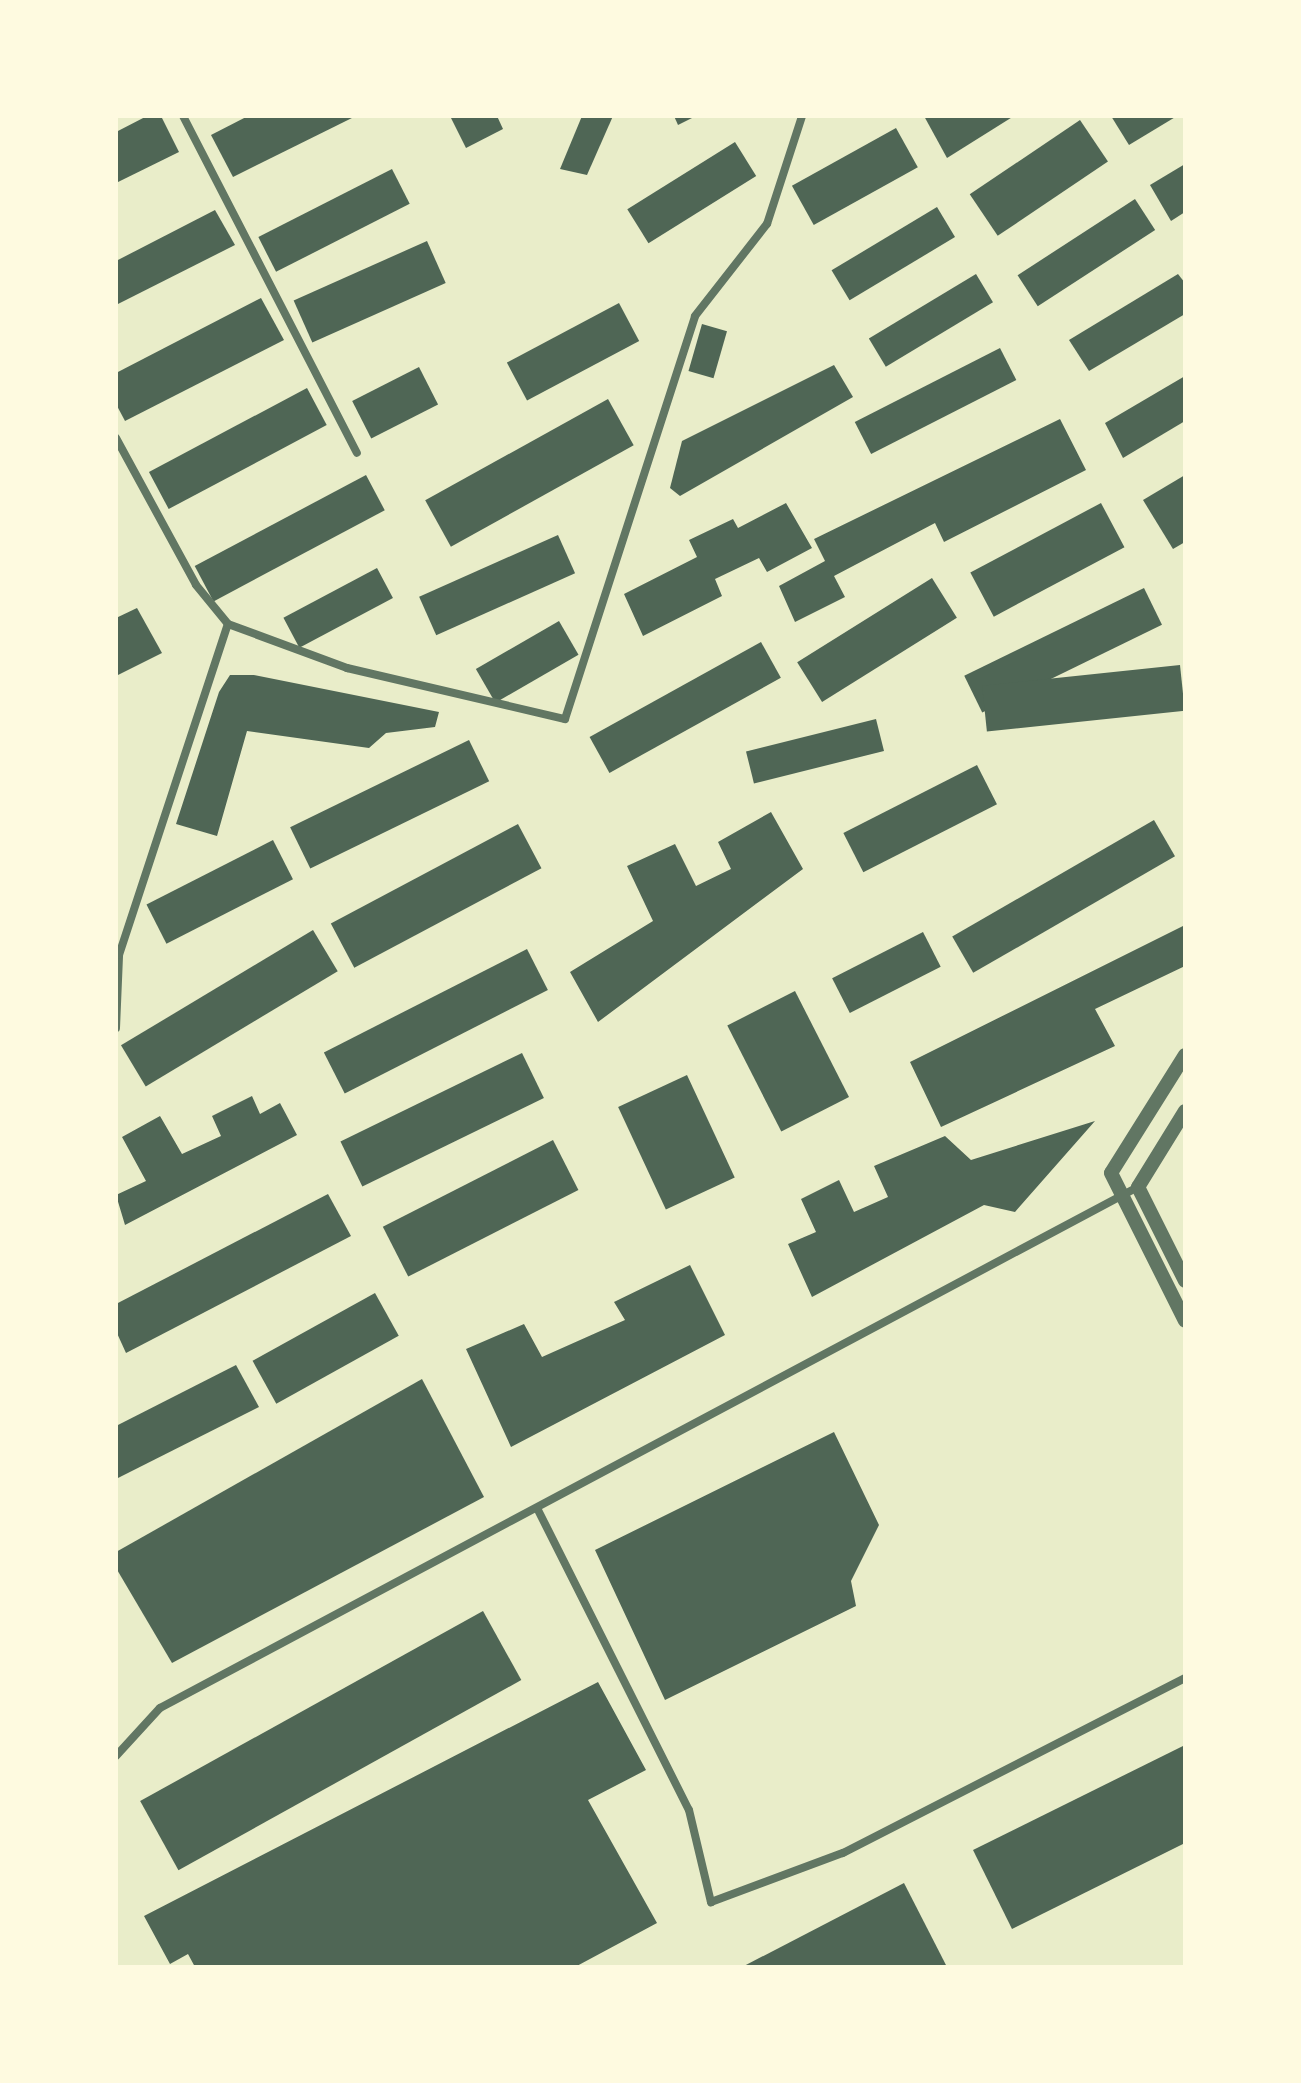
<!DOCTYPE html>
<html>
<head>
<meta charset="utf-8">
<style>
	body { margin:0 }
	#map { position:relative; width:1301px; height:2083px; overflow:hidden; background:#e9edc9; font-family:"Asap Condensed",sans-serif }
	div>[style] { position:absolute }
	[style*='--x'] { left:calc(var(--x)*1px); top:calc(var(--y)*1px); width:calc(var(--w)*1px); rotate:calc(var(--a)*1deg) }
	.building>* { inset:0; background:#4f6655; transform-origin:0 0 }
	.minor>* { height:8px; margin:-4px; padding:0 4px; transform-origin:4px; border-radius:4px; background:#617663 }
	.tertiary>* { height:14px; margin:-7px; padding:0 7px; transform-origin:7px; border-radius:7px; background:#617663 }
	span { translate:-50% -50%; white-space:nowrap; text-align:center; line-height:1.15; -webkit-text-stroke:8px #fefae0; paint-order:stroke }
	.frame { position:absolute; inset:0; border:118px solid #fefae0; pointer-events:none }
</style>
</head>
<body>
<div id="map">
	<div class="building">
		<div style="clip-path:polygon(147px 116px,161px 116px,179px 152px,116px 183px,116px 132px)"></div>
		<div style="clip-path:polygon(248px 116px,356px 116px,233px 177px,211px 135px)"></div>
		<div style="clip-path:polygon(450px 116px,497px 116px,503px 129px,466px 148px)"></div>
		<div style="clip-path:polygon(582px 116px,613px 116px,587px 175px,560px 169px)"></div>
		<div style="clip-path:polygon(674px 116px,696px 116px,678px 125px)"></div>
		<div style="clip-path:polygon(924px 116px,1014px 116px,947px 158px)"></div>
		<div style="clip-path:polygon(1111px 116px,1177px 116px,1129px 145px)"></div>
		<div style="left:1080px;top:120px;width:50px;height:133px;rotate:56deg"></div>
		<div style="left:896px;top:128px;width:45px;height:119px;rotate:61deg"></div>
		<div style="left:735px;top:142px;width:40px;height:127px;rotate:58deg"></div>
		<div style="clip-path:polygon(1185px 164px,1185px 212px,1171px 221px,1150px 185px)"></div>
		<div style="left:392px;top:169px;width:39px;height:150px;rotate:63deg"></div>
		<div style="left:1135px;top:199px;width:37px;height:140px;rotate:57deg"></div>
		<div style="left:937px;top:207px;width:35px;height:123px;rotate:59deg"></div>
		<div style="clip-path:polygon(215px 210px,235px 245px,116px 305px,116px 261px)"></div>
		<div style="left:427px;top:241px;width:46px;height:146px;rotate:66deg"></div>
		<div style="left:976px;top:274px;width:33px;height:125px;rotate:59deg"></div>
		<div style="clip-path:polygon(1178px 274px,1185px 283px,1185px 314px,1089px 371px,1069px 340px)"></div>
		<div style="clip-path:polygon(261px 298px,284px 340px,125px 421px,116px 404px,116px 373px)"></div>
		<div style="left:619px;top:303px;width:43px;height:127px;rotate:62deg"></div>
		<div style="left:702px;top:324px;width:26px;height:49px;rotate:16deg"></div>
		<div style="left:1000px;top:348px;width:36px;height:163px;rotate:63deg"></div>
		<div style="clip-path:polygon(834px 365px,853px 397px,680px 496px,670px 488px,682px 441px)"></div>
		<div style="left:419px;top:367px;width:42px;height:75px;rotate:63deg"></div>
		<div style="clip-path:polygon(1185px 376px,1185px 421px,1123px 458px,1105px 423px)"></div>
		<div style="left:307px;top:388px;width:42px;height:179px;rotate:62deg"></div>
		<div style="left:608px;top:399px;width:53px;height:209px;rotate:61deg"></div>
		<div style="clip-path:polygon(1060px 419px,1086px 470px,944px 542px,935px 523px,834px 576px,845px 597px,795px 622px,779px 586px,825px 561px,814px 539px)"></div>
		<div style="left:366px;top:475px;width:40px;height:194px;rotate:62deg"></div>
		<div style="clip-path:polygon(1185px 475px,1185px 542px,1173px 549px,1143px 500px)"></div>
		<div style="clip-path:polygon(786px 503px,812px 548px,767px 572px,759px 558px,715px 579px,722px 596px,643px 636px,624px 594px,697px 557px,689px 540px,733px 519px,738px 528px)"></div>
		<div style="left:1101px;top:503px;width:50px;height:148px;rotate:62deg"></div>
		<div style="left:558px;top:535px;width:42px;height:152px;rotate:66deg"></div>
		<div style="left:377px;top:568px;width:34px;height:106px;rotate:62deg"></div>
		<div style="left:932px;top:578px;width:47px;height:159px;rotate:58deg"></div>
		<div style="left:1144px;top:588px;width:41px;height:200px;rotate:64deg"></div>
		<div style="clip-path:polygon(137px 608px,162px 653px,116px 676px,116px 618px)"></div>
		<div style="left:559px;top:621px;width:39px;height:96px;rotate:60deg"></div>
		<div style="left:761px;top:642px;width:41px;height:196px;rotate:61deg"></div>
		<div style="left:1180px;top:665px;width:46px;height:199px;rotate:84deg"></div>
		<div style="clip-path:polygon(230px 675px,254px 675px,439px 712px,435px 727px,386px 733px,369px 748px,247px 731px,217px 836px,176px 824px,219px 692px)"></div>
		<div style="left:876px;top:719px;width:33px;height:134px;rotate:76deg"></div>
		<div style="left:469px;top:740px;width:46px;height:199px;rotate:64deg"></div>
		<div style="left:977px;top:765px;width:44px;height:150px;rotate:63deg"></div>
		<div style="clip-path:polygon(771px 812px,803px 869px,598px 1022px,570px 972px,653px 921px,627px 866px,675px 844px,696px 886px,731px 869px,718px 842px)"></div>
		<div style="left:1154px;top:820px;width:42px;height:233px;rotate:60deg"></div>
		<div style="left:518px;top:824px;width:50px;height:212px;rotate:62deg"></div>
		<div style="left:273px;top:840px;width:44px;height:142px;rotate:63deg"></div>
		<div style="clip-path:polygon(1185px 925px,1185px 966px,1095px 1009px,1115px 1046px,941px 1127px,910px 1062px)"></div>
		<div style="left:313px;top:930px;width:48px;height:224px;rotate:59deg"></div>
		<div style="left:923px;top:932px;width:39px;height:102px;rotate:63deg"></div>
		<div style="left:527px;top:949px;width:46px;height:228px;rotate:63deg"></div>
		<div style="left:795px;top:991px;width:119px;height:76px;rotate:63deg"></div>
		<div style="left:522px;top:1053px;width:50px;height:202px;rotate:64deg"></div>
		<div style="left:687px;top:1075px;width:113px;height:76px;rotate:65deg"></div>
		<div style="clip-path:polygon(252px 1096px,260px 1114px,280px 1103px,297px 1135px,125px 1225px,116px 1195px,146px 1181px,122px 1137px,160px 1116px,182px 1154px,221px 1136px,212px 1116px)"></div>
		<div style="clip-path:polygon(1095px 1121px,1015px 1212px,984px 1205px,812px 1297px,788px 1244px,816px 1232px,801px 1199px,839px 1180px,854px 1212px,888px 1197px,874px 1166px,945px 1136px,971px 1160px)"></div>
		<div style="left:553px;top:1140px;width:56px;height:191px;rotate:63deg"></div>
		<div style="clip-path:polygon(328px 1194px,351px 1236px,126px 1353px,116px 1331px,116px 1304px)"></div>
		<div style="clip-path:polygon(690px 1265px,725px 1335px,511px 1447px,466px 1349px,524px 1324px,542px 1357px,625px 1320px,614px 1302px)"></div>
		<div style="left:375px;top:1293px;width:49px;height:140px;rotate:61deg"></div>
		<div style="clip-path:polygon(236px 1365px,259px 1407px,116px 1479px,116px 1426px)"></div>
		<div style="clip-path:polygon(422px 1379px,484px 1497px,172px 1663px,116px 1568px,116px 1552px)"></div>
		<div style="clip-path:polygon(834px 1432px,879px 1525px,851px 1581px,856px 1606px,665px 1700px,595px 1550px)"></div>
		<div style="left:483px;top:1611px;width:79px;height:392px;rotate:61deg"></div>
		<div style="clip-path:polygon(598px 1682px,646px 1770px,588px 1800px,657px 1923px,575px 1967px,195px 1967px,188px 1954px,170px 1964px,144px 1916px)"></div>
		<div style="clip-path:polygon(1185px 1745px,1185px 1843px,1012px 1929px,973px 1850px)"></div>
		<div style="clip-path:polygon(904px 1883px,947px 1967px,742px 1967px)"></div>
	</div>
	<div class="minor">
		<div style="--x:183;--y:116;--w:379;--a:62.7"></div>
		<div style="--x:116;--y:438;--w:167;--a:61.4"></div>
		<div style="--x:196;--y:585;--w:50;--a:50.6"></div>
		<div style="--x:228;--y:624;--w:127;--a:20.3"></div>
		<div style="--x:347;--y:668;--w:224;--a:13.2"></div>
		<div style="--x:565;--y:719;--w:423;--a:-72.1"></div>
		<div style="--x:695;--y:316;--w:117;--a:-52"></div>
		<div style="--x:767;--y:224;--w:114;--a:-72"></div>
		<div style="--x:116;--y:1028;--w:73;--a:-87.6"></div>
		<div style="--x:119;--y:955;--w:348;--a:-71.8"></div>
		<div style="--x:537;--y:1508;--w:338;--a:63.3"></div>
		<div style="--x:689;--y:1810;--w:95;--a:76.6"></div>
		<div style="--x:711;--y:1902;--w:141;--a:-20.4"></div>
		<div style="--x:843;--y:1853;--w:384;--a:-27.1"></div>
		<div style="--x:116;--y:1756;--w:65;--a:-47.5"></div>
		<div style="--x:160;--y:1708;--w:1108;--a:-28.05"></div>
	</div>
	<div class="tertiary">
		<div style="--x:1185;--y:1055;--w:139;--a:122.1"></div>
		<div style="--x:1111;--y:1173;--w:165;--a:63.4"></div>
		<div style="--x:1185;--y:1111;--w:89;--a:121.7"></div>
		<div style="--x:1138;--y:1187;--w:105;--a:63.4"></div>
	</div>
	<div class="frame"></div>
</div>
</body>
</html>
